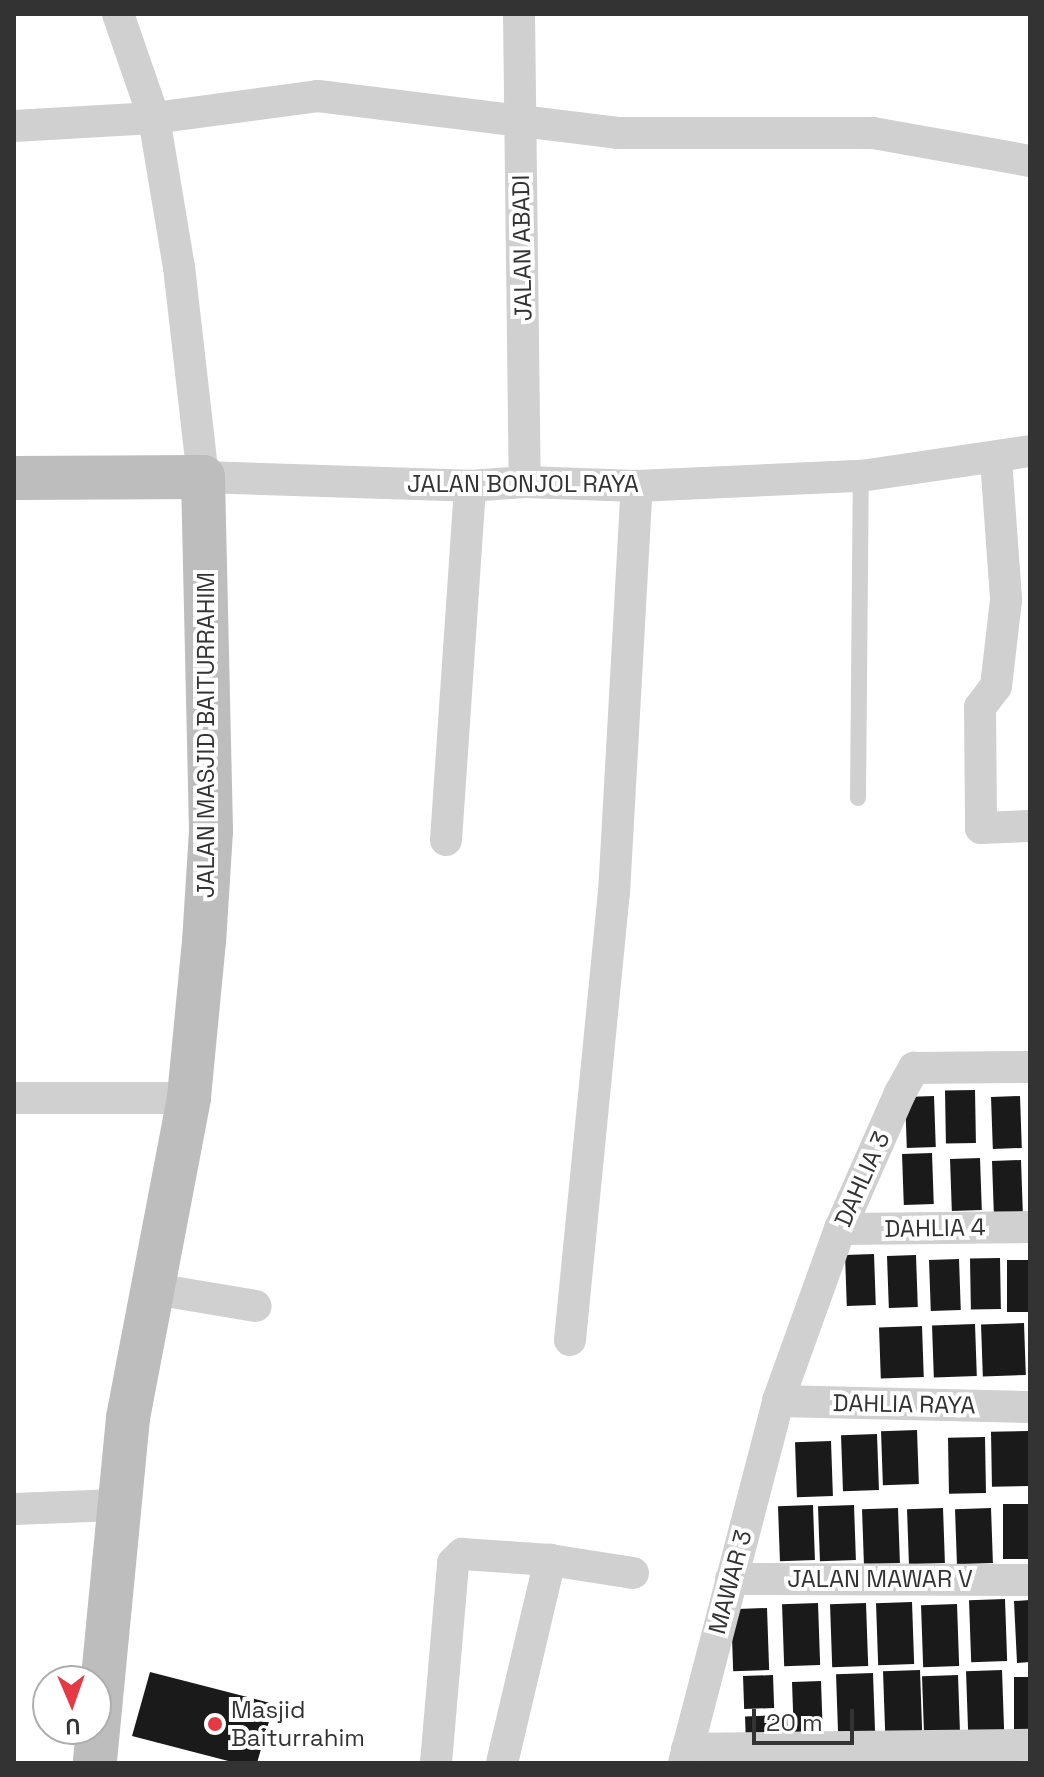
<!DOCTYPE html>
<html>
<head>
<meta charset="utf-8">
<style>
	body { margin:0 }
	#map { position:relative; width:1044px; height:1777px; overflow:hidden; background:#fff; font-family:"Space Grotesk",sans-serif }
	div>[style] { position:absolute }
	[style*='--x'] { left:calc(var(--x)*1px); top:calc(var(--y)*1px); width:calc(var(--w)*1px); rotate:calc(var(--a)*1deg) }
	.building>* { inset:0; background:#1a1a1a; transform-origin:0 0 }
	.lane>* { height:16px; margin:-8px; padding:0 8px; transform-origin:8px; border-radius:8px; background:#d0d0d0 }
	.street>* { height:32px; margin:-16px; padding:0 16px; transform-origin:16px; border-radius:16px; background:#d0d0d0 }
	.secondary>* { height:44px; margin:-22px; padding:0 22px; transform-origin:22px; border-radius:22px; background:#bdbdbd }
	.dots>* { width:22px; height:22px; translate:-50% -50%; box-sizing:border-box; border:4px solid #fff; border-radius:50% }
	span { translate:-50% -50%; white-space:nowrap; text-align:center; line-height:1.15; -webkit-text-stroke:8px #fff; paint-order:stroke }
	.street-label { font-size:24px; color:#333 }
	.poi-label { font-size:24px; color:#333 }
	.left { translate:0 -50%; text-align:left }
	.frame { position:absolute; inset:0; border:16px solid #333; pointer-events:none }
	.north { position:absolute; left:32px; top:1665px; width:80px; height:80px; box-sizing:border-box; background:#fff; border:2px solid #adadad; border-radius:50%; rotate:178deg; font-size:22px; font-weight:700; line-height:32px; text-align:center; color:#333 }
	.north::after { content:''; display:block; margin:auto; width:28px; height:36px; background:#e63946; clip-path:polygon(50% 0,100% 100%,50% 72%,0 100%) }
	.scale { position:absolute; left:752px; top:1709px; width:102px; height:36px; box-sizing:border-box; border:4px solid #333; border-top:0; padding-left:10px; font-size:24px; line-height:28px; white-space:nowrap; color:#333; -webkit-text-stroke:6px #fff; paint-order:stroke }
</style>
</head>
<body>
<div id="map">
	<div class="building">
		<div style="left:975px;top:1090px;width:53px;height:30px;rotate:89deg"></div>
		<div style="left:934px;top:1096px;width:51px;height:29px;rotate:88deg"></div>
		<div style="left:1020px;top:1096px;width:52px;height:29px;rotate:88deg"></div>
		<div style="left:932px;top:1153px;width:51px;height:30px;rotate:88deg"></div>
		<div style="left:980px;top:1158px;width:52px;height:30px;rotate:88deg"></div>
		<div style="left:1021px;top:1160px;width:52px;height:29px;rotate:88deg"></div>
		<div style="left:874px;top:1254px;width:51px;height:29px;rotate:88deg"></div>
		<div style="left:916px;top:1255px;width:52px;height:29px;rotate:88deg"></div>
		<div style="left:1000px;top:1258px;width:51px;height:30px;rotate:89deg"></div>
		<div style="left:959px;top:1259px;width:51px;height:30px;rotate:88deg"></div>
		<div style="left:1030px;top:1260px;width:52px;height:23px;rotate:90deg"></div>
		<div style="left:1024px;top:1323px;width:52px;height:43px;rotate:88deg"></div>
		<div style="left:975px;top:1324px;width:52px;height:43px;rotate:88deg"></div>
		<div style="left:922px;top:1326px;width:51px;height:43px;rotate:88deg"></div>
		<div style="left:917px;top:1430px;width:54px;height:36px;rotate:88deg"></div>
		<div style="left:1028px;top:1431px;width:55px;height:37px;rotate:89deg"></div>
		<div style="left:877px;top:1434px;width:56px;height:36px;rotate:88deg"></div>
		<div style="left:985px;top:1437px;width:56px;height:37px;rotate:89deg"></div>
		<div style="left:831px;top:1441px;width:55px;height:36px;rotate:88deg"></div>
		<div style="left:1030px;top:1504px;width:55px;height:27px;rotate:90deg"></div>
		<div style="left:813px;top:1505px;width:55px;height:35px;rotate:88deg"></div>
		<div style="left:854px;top:1505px;width:55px;height:36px;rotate:88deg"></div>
		<div style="left:898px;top:1508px;width:55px;height:36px;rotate:88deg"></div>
		<div style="left:943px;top:1508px;width:55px;height:36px;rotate:88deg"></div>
		<div style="left:991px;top:1508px;width:55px;height:36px;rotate:88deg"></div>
		<div style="left:1005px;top:1599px;width:62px;height:36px;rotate:88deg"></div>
		<div style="clip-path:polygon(1030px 1600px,1030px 1662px,1017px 1663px,1014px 1601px)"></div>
		<div style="left:912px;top:1602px;width:62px;height:36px;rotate:88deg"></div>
		<div style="left:818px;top:1603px;width:62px;height:36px;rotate:88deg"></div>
		<div style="left:866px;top:1603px;width:63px;height:36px;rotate:88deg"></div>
		<div style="left:957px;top:1604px;width:62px;height:36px;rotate:88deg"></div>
		<div style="left:767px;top:1608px;width:62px;height:36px;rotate:88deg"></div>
		<div style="left:920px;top:1670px;width:62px;height:37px;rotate:88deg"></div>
		<div style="left:1002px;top:1670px;width:63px;height:36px;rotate:88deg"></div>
		<div style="clip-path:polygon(150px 1672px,274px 1704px,257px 1763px,236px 1763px,132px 1736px)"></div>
		<div style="left:873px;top:1673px;width:62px;height:37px;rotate:88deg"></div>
		<div style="left:773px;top:1675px;width:33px;height:30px;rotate:88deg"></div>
		<div style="left:958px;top:1675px;width:62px;height:36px;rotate:88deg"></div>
		<div style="left:1014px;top:1677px;width:16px;height:63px"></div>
		<div style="left:821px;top:1681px;width:52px;height:29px;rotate:88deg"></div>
		<div style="left:787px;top:1715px;width:27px;height:42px;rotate:88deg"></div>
	</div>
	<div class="lane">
		<div style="--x:858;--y:798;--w:322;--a:-89.5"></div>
	</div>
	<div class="street">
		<div style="--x:118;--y:14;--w:110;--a:70.9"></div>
		<div style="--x:154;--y:118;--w:151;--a:80.5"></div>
		<div style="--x:179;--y:267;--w:211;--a:83.5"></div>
		<div style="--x:203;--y:477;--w:267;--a:1.9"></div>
		<div style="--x:470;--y:486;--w:55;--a:-4.2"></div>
		<div style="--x:525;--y:482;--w:112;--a:2"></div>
		<div style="--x:637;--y:486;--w:224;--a:-2.6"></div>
		<div style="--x:861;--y:476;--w:171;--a:-8.4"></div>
		<div style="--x:519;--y:14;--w:468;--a:89.3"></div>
		<div style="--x:14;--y:126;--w:140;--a:-3.3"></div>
		<div style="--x:154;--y:118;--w:165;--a:-7.6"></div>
		<div style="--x:318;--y:96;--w:302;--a:7"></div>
		<div style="--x:618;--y:133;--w:255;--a:0"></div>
		<div style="--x:873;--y:133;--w:159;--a:10.1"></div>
		<div style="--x:996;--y:459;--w:141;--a:85.9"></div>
		<div style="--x:1006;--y:600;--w:87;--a:96.6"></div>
		<div style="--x:996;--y:686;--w:26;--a:127"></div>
		<div style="--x:980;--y:707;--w:121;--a:89.5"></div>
		<div style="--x:981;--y:828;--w:49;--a:-2.3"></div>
		<div style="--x:446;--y:840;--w:355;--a:-86.1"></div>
		<div style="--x:14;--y:1098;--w:175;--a:0"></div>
		<div style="--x:840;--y:1229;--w:190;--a:-0.6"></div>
		<div style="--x:154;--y:1289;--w:103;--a:9.5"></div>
		<div style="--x:570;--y:1340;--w:449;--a:-84.4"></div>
		<div style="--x:614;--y:893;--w:408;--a:-86.8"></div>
		<div style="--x:778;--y:1401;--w:252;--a:1.4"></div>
		<div style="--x:14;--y:1509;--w:103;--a:-2.2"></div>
		<div style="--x:731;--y:1579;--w:299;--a:0.2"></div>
		<div style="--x:687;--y:1749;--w:343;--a:-0.7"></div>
		<div style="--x:436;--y:1763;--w:201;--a:-85.1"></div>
		<div style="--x:453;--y:1563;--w:13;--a:-45"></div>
		<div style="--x:462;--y:1554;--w:88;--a:3.9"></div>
		<div style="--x:550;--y:1560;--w:84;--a:8.9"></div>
		<div style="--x:502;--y:1763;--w:209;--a:-76.7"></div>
		<div style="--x:684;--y:1763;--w:374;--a:-75.4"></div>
		<div style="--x:778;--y:1401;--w:183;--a:-70.2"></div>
		<div style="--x:840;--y:1229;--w:149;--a:-66.2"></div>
		<div style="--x:900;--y:1093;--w:29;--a:-61"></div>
		<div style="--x:914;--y:1068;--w:116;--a:-0.5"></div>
	</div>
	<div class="secondary">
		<div style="--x:14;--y:478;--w:189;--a:-0.3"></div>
		<div style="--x:203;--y:477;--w:354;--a:88.7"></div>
		<div style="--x:211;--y:831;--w:110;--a:93.6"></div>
		<div style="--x:204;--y:941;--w:158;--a:95.5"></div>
		<div style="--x:189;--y:1098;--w:326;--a:100.8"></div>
		<div style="--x:128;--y:1418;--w:347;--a:95.5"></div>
	</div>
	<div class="dots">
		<div style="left:215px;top:1724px;background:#e63946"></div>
	</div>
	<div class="street-label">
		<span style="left:522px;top:248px;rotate:-91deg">JALAN ABADI</span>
		<span style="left:523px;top:484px">JALAN BONJOL RAYA</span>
		<span style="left:206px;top:735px;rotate:-90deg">JALAN MASJID BAITURRAHIM</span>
		<span style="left:862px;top:1179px;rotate:-66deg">DAHLIA 3</span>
		<span style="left:935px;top:1228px;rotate:-1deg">DAHLIA 4</span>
		<span style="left:904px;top:1404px;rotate:1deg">DAHLIA RAYA</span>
		<span style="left:880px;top:1579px">JALAN MAWAR V</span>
		<span style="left:730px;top:1582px;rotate:-75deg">MAWAR 3</span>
	</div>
	<div class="poi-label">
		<span class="left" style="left:231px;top:1724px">Masjid<br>Baiturrahim</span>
	</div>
	<div class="frame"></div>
	<div class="north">U</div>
	<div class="scale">20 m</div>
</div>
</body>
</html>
